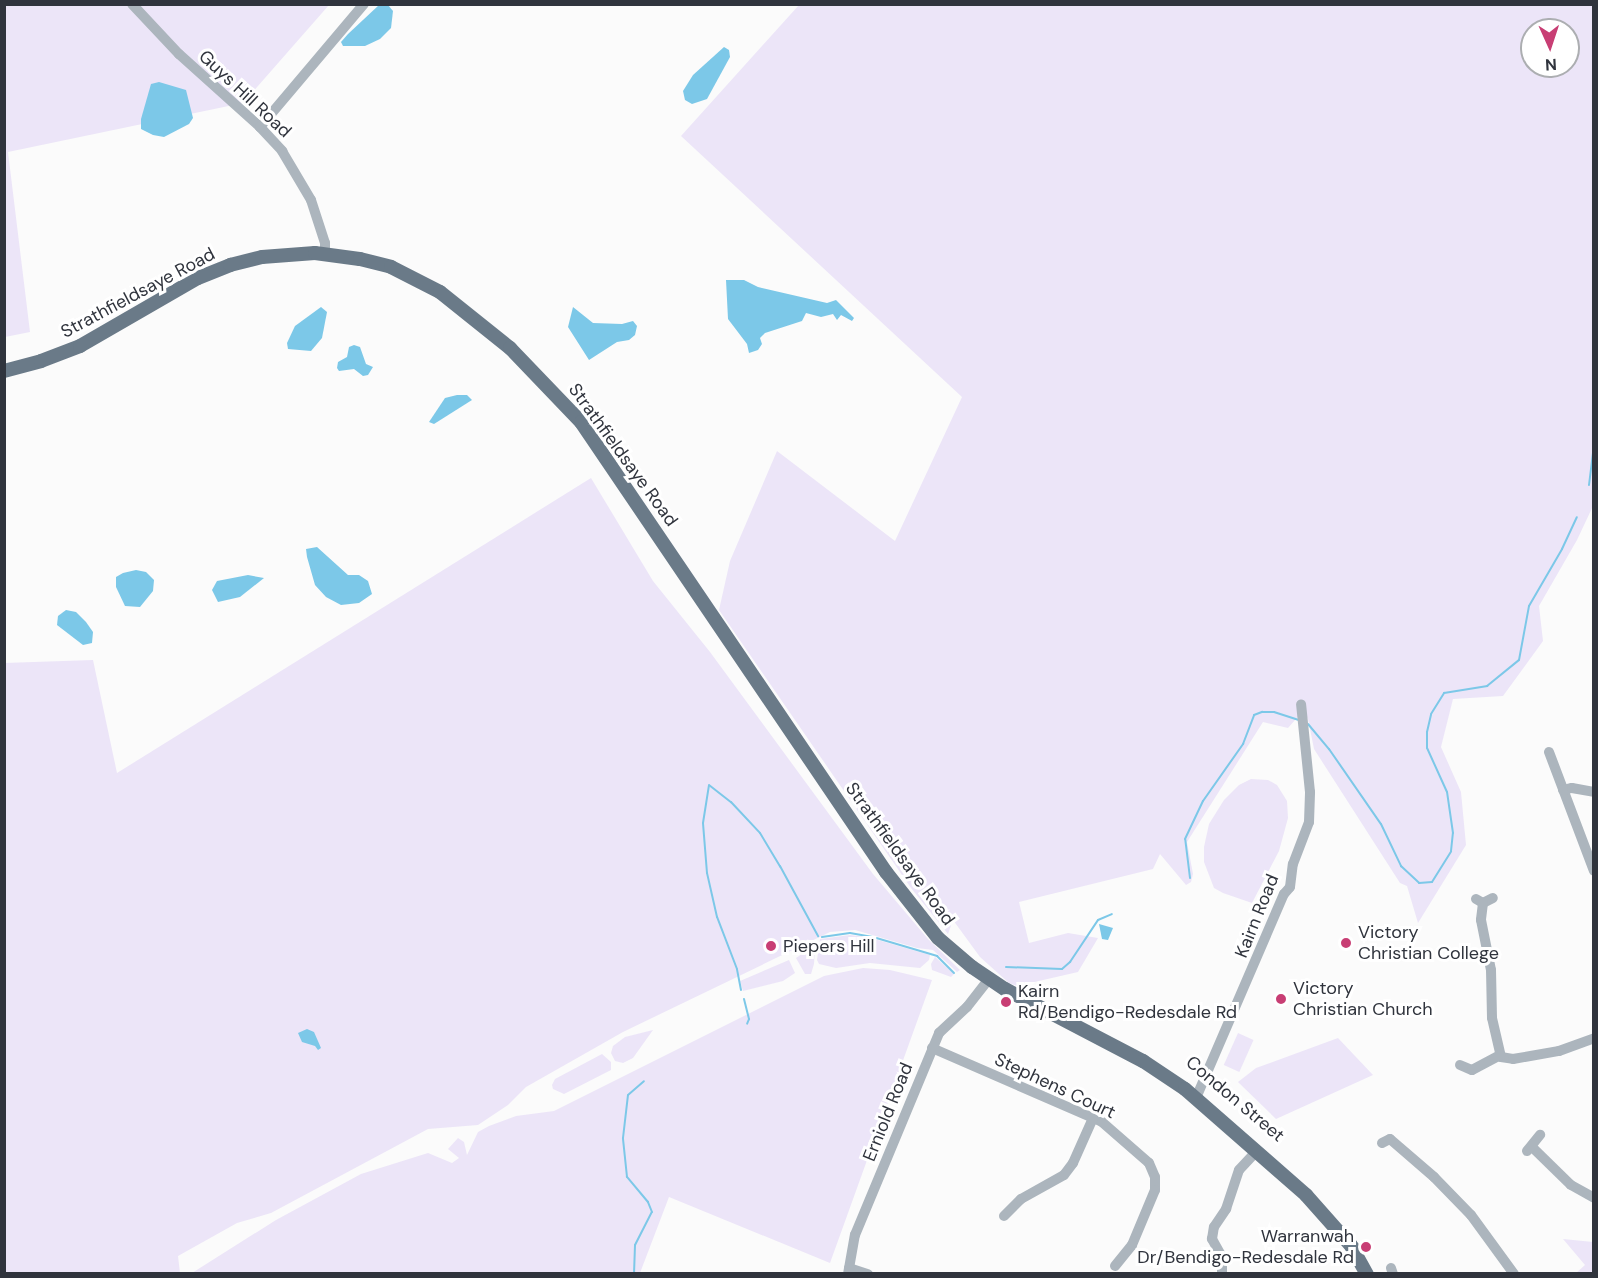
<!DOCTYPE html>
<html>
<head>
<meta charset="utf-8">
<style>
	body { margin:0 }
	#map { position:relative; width:1598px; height:1278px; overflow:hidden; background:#fbfbfb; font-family:"DM Sans",sans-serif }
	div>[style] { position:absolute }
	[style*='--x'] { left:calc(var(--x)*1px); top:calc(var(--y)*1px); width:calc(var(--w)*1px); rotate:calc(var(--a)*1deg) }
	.green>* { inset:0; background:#ece5f8; transform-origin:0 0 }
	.water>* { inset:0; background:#7cc8e8 }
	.stream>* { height:2px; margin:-1px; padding:0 1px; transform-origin:1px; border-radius:1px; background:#7cc8e8 }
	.minor>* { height:10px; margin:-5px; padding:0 5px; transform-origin:5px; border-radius:5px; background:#acb5bd }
	.major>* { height:14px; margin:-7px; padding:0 7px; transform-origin:7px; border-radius:7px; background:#6a7a88 }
	.dots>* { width:16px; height:16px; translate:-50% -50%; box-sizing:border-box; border:3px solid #fff; border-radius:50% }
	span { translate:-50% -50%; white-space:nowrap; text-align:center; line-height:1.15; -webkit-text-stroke:6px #fff; paint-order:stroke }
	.street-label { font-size:18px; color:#30343d }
	.poi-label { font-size:18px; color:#30343d }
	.left { translate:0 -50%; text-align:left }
	.right { translate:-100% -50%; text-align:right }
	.frame { position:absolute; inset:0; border:6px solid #30343d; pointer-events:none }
	.north { position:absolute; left:1520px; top:18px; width:60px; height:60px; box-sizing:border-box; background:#fff; border:2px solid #acaeb1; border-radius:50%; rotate:177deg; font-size:16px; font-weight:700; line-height:24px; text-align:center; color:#30343d }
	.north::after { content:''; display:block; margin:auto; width:21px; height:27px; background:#c83e74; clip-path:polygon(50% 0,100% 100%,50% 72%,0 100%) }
</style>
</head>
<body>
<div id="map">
	<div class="green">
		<div style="clip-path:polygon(5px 5px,329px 5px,243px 103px,8px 152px,30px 332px,5px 337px)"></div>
		<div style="clip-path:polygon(evenodd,799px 5px,1593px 5px,1593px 506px,1577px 540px,1539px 606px,1543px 641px,1503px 696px,1453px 699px,1441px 747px,1461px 792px,1466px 845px,1418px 923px,1407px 886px,1400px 883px,1314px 749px,1308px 719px,1303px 711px,1288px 728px,1263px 722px,1187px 842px,1193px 874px,1191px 882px,1186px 885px,1160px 854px,1153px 869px,1019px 902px,1029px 943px,1068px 933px,1098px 938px,1078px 972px,1017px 986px,1009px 983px,980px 957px,953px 920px,948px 934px,911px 888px,719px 610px,730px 561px,777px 451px,895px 541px,962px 397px,681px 136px,799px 5px,1532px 30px,1568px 30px,1568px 66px,1532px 66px,1532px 30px)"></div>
		<div style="clip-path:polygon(591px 478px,653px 581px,710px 652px,873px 874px,928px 939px,960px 970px,957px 972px,933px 950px,917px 948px,855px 930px,830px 932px,623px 1032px,526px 1087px,508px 1105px,478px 1125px,428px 1129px,271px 1213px,237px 1223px,178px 1256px,180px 1273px,5px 1273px,4px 663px,93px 660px,117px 773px)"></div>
		<div style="clip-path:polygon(1251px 779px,1268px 780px,1277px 785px,1287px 801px,1288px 818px,1279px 851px,1252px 903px,1223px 893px,1214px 888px,1204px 862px,1204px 847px,1209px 824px,1224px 800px,1239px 785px)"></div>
		<div style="clip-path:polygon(850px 935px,871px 938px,930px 955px,929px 960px,920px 968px,870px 963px,836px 968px,819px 964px,817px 960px,820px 939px)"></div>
		<div style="clip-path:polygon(812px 947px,815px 948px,814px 964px,811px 974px,805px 974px,796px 958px)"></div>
		<div style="clip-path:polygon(935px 957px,954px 974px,951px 977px,932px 970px,931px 964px)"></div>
		<div style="clip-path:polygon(789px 960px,795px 973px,783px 981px,743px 991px,740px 981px)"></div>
		<div style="clip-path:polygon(863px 968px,890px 970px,932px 980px,830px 1263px,669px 1197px,640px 1273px,192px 1273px,276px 1220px,361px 1174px,428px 1153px,452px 1163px,459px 1158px,448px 1149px,458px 1138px,464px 1142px,467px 1155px,478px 1132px,489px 1126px,516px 1116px,554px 1111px,824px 976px)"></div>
		<div style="clip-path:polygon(653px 1030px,633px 1058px,623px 1063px,615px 1061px,611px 1053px,613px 1046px,625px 1037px)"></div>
		<div style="left:1238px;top:1033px;width:17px;height:35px;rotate:24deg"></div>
		<div style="clip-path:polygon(1338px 1038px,1373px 1075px,1276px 1119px,1238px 1082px,1256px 1068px)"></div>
		<div style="clip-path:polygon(602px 1054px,611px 1062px,611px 1070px,564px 1094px,553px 1089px,552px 1085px,555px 1079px)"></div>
		<div style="clip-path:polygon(1563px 1239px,1593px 1242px,1593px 1273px,1576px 1273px,1585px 1265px)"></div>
	</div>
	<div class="water">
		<div style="clip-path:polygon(379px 5px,388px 5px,393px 11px,391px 28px,380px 39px,365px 46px,343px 46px,341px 42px,348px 34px)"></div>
		<div style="clip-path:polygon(724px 47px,729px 50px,730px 57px,707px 99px,692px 104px,685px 100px,683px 91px,693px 75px)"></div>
		<div style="clip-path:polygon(159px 82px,186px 90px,193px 118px,189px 124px,164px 137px,153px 135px,141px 129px,141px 119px,151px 84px)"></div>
		<div style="clip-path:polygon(726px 280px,744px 280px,758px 287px,827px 303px,836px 300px,854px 318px,852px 321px,841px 315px,837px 320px,833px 314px,821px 317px,806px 313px,802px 321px,765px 333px,760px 338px,762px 344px,758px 350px,749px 353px,747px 344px,728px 319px)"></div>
		<div style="clip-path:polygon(321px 307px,327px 312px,322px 338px,311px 351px,288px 349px,287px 343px,295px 326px)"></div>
		<div style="clip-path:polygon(573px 307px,593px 323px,622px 324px,633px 321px,637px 326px,635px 335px,629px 340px,617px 342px,589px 360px,568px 327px)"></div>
		<div style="clip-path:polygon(354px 345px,360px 347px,366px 364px,373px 367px,368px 375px,363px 376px,354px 369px,339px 371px,337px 368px,338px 362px,347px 357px,349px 347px)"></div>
		<div style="clip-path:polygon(457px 395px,467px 395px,472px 400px,434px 424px,429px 422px,445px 398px)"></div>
		<div style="clip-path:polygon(317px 547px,348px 575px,359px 575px,368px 581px,372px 594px,359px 603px,341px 605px,326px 597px,315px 585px,307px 557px,306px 549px)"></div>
		<div style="clip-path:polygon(136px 570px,146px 572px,154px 580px,153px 591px,140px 607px,125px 606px,116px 587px,116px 577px,123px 573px)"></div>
		<div style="clip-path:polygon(248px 575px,264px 578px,240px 597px,218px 602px,212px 590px,217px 581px)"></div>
		<div style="clip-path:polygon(66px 610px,76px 612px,86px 622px,93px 632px,92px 643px,83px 645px,57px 625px,58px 616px)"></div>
		<div style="clip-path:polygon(1099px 924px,1113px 928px,1108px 940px,1102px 939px)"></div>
		<div style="clip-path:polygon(307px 1029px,314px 1032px,321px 1048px,318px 1050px,315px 1046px,302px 1042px,298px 1033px)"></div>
	</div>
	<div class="stream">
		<div style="--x:1589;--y:485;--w:40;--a:-82.9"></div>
		<div style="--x:1308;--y:724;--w:33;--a:50"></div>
		<div style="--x:1329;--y:749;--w:91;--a:55.3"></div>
		<div style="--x:1381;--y:824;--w:47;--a:64.5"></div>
		<div style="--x:1401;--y:866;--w:25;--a:43"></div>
		<div style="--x:1419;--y:883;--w:13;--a:-4"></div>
		<div style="--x:1432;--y:882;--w:36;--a:-58"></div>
		<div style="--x:1451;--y:851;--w:18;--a:-84"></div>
		<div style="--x:1453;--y:833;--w:41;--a:-98.3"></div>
		<div style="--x:1447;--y:792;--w:48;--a:-114.4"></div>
		<div style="--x:1427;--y:748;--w:16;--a:-90"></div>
		<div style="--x:1427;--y:732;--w:18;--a:-77"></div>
		<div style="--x:1431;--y:714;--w:25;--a:-58"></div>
		<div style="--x:1444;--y:693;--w:44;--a:-9.2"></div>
		<div style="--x:1487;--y:686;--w:41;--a:-39.1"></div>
		<div style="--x:1519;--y:660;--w:55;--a:-79.5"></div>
		<div style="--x:1529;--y:606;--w:66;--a:-59.9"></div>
		<div style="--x:1562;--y:549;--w:35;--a:-65"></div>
		<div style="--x:1190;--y:878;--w:39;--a:-97"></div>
		<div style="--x:1185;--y:839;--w:42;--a:-64.7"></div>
		<div style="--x:1203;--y:801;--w:70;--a:-54.9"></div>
		<div style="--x:1243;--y:744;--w:31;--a:-69"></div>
		<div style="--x:1254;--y:715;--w:9;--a:-21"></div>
		<div style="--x:1262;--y:712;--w:12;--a:0"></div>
		<div style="--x:1274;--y:712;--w:26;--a:18"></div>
		<div style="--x:822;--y:937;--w:28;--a:-8"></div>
		<div style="--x:850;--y:933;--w:23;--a:10"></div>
		<div style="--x:873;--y:937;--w:67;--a:16.5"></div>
		<div style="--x:937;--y:956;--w:24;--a:45"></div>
		<div style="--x:1006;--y:967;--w:56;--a:2"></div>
		<div style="--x:1062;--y:969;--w:11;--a:-41"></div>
		<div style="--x:1070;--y:962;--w:50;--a:-56.3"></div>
		<div style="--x:1098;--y:920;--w:15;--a:-23"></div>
		<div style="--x:741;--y:990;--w:21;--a:-101"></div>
		<div style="--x:737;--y:969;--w:56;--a:-111"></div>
		<div style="--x:717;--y:917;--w:45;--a:-102.8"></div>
		<div style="--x:707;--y:873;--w:50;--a:-94.6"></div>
		<div style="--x:703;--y:823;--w:38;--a:-81"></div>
		<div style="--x:709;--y:785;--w:28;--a:38"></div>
		<div style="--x:731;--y:802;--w:42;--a:46.9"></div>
		<div style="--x:760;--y:833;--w:39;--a:59"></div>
		<div style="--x:780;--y:866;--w:80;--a:61.5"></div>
		<div style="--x:744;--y:999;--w:21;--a:76"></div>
		<div style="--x:749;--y:1019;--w:5;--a:112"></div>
		<div style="--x:634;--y:1274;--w:29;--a:-88"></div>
		<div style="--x:635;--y:1245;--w:37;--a:-63"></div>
		<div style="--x:652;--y:1212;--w:11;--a:-112"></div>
		<div style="--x:648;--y:1202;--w:33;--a:-130"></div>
		<div style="--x:627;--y:1177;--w:39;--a:-96"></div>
		<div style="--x:623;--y:1138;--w:43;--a:-83.4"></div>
		<div style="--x:628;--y:1095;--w:21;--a:-41"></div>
	</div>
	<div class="minor">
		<div style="--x:132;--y:4;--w:69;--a:46.8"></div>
		<div style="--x:179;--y:54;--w:109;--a:42"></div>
		<div style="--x:260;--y:127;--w:33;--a:47"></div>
		<div style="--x:282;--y:151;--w:57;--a:59.4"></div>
		<div style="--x:311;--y:200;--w:45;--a:72"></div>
		<div style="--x:325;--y:243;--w:10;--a:90"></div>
		<div style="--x:260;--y:127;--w:161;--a:-49.8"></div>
		<div style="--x:1549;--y:752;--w:127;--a:69.3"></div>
		<div style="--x:1563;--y:790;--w:9;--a:-13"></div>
		<div style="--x:1572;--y:788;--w:22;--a:10"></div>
		<div style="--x:1476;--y:899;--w:8;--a:30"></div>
		<div style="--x:1483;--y:903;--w:11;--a:-27"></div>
		<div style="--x:1483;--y:903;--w:17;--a:97"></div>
		<div style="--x:1481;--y:920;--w:51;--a:78.7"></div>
		<div style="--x:1491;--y:970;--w:48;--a:88.8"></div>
		<div style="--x:1492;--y:1018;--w:40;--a:77"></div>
		<div style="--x:1501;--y:1057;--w:12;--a:9"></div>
		<div style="--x:1513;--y:1059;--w:47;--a:-9.9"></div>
		<div style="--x:1559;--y:1051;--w:37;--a:-20"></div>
		<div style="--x:932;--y:1048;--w:185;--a:23.5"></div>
		<div style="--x:1102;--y:1122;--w:62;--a:41.1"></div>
		<div style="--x:1149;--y:1163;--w:15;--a:67"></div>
		<div style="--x:1155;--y:1177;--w:13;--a:90"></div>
		<div style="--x:1155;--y:1190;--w:60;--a:112.7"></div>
		<div style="--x:1132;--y:1245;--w:27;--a:129"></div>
		<div style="--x:1460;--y:1065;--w:13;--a:23"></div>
		<div style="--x:1472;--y:1070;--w:32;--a:-28"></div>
		<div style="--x:1196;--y:1098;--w:222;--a:-66.7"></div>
		<div style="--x:1284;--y:894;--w:9;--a:-49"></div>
		<div style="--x:1290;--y:887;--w:23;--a:-83"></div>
		<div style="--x:1293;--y:864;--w:45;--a:-69.1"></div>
		<div style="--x:1309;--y:822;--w:30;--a:-88"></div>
		<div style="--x:1310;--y:792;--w:88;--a:-95.8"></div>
		<div style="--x:1382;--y:1143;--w:9;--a:-27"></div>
		<div style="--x:1390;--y:1139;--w:58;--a:40.8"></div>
		<div style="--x:1434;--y:1177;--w:53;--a:45.8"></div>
		<div style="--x:1471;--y:1215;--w:73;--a:53.9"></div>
		<div style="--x:1532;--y:1147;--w:54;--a:44.3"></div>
		<div style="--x:1571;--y:1185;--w:26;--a:29"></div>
		<div style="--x:1527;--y:1151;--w:21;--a:-51"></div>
		<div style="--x:1004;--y:1216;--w:24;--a:-45"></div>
		<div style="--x:1021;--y:1199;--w:49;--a:-29.2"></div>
		<div style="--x:1064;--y:1175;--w:15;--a:-53"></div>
		<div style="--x:1073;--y:1163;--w:49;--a:-66"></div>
		<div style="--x:849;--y:1268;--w:20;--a:18"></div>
		<div style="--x:1391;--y:1268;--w:6;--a:72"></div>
		<div style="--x:848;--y:1274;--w:40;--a:-80"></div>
		<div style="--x:855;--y:1235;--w:219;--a:-67.4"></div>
		<div style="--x:939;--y:1033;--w:38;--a:-43"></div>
		<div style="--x:967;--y:1007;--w:36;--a:-52"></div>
		<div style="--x:1222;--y:1274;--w:17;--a:-90"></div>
		<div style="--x:1222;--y:1257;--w:21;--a:-119"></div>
		<div style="--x:1212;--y:1239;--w:12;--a:-81"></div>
		<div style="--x:1214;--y:1227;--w:22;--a:-56"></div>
		<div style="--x:1226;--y:1209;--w:41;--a:-71.6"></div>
		<div style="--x:1239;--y:1170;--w:26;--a:-47"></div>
	</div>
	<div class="major">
		<div style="--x:4;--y:371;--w:38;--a:-15"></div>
		<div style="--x:41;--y:361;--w:42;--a:-21"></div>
		<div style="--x:80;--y:346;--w:136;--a:-30"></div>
		<div style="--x:198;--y:278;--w:35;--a:-22"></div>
		<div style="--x:230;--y:265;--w:33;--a:-14"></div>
		<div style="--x:262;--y:257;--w:53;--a:-4.3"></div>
		<div style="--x:315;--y:253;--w:45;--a:7.6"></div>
		<div style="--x:360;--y:259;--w:32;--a:14"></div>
		<div style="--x:391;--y:267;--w:55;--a:27"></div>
		<div style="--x:440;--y:292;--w:90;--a:38.7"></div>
		<div style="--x:510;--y:348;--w:103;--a:46.2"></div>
		<div style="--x:581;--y:422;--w:544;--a:55.87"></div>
		<div style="--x:886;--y:872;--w:84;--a:51.8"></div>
		<div style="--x:938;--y:938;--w:45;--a:40.5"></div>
		<div style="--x:972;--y:967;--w:40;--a:34"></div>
		<div style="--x:1005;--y:989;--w:156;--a:27.6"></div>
		<div style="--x:1143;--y:1061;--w:50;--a:33.7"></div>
		<div style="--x:1185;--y:1089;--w:161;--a:41.2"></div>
		<div style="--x:1306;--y:1195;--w:71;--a:48.4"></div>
		<div style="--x:1349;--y:1242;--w:37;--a:61"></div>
	</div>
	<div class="dots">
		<div style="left:1346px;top:943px;background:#c83e74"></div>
		<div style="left:771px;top:946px;background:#c83e74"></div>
		<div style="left:1281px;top:999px;background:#c83e74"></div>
		<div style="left:1006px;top:1002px;background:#c83e74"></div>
		<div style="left:1366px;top:1247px;background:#c83e74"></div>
	</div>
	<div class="street-label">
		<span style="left:245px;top:94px;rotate:43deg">Guys Hill Road</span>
		<span style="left:138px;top:293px;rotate:-28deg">Strathfieldsaye Road</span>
		<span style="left:623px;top:455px;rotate:54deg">Strathfieldsaye Road</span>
		<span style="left:900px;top:854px;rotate:54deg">Strathfieldsaye Road</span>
		<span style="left:1257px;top:916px;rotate:-68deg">Kairn Road</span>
		<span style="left:1055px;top:1086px;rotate:25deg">Stephens Court</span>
		<span style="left:1235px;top:1099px;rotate:40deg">Condon Street</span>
		<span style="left:888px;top:1112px;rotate:-68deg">Erniold Road</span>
	</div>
	<div class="poi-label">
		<span class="left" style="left:1358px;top:943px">Victory<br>Christian College</span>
		<span class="left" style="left:783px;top:946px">Piepers Hill</span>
		<span class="left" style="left:1293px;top:999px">Victory<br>Christian Church</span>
		<span class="left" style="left:1018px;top:1002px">Kairn<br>Rd/Bendigo-Redesdale Rd</span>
		<span class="right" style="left:1354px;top:1247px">Warranwah<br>Dr/Bendigo-Redesdale Rd</span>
	</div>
	<div class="frame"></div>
	<div class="north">N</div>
</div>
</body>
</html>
